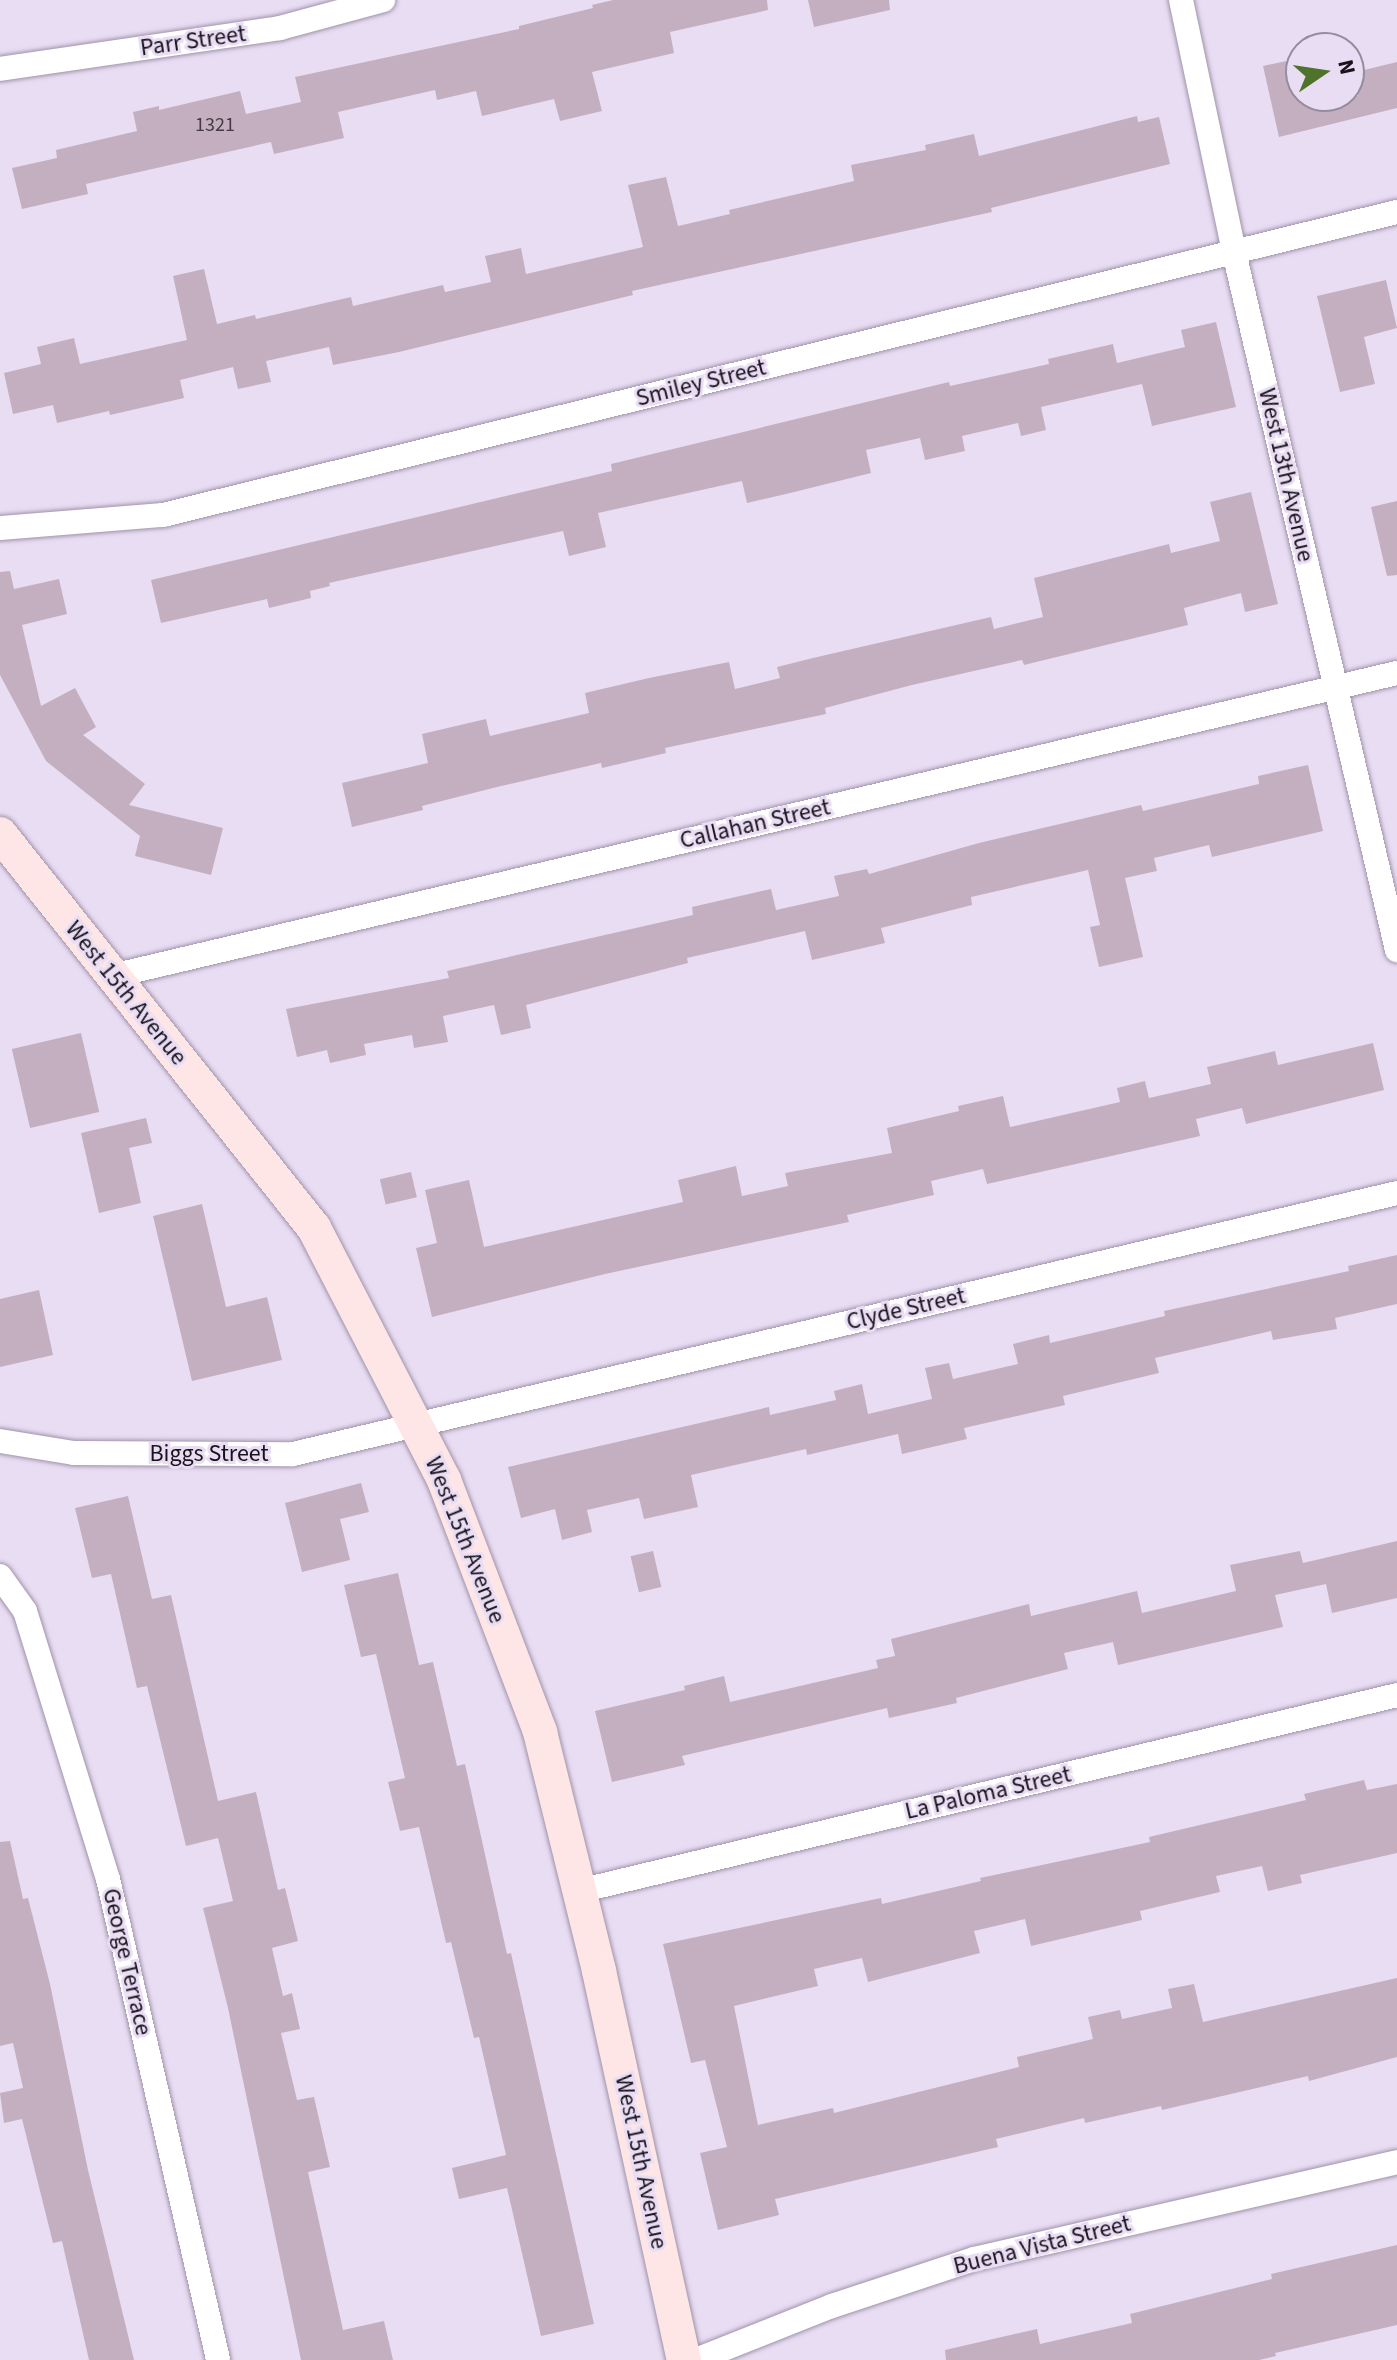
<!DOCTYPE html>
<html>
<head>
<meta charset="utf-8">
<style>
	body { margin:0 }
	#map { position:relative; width:1397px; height:2360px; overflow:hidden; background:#e9ddf4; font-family:"Source Sans 3",sans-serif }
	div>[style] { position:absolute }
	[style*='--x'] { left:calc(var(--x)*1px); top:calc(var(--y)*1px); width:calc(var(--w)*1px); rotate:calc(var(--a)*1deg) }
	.building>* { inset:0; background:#c4afc0; transform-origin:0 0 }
	.roads { filter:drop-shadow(0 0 2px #9f93a9) drop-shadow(0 0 2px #9f93a9) }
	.street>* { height:24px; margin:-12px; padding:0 12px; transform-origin:12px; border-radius:12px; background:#fff }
	.secondary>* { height:34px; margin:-17px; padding:0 17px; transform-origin:17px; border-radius:17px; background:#fee6e6 }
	span { translate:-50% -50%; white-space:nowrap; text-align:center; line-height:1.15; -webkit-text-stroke:6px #e9ddf4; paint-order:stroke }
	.number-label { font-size:20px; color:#433a44 }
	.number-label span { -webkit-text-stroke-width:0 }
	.street-label { font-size:24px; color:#18131b }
	.north { position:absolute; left:1285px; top:32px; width:80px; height:80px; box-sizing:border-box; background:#e9ddf4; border:2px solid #958c9d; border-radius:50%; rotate:77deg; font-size:22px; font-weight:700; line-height:32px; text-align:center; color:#18131b }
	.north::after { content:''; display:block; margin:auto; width:28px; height:36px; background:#50732b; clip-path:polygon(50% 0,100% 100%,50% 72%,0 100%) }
</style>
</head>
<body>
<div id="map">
	<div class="building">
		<div style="clip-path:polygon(613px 0,767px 0,768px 10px,670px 32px,674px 53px,592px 72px,602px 111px,560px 121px,554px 99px,482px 116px,476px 91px,437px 100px,435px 90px,338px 112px,344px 138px,274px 154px,271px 142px,86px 184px,88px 194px,22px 209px,12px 168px,57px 158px,56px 150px,137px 131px,133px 112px,159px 106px,159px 110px,240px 91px,246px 114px,301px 102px,295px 77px,519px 29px,519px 26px,593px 8px,592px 5px)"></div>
		<div style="clip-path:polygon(808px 0,889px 0,890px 10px,814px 27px)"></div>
		<div style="clip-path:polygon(1301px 58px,1301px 96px,1358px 96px,1352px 73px,1397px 62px,1397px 108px,1279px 137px,1263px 66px)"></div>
		<div style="clip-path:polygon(1137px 116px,1138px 122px,1159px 117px,1170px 164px,991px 208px,992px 212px,632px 291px,633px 295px,399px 352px,333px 365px,329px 347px,266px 361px,271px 382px,238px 389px,233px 367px,180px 380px,184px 398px,110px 415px,109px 411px,57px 423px,53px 405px,13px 414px,4px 373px,41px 364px,37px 347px,74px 338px,80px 364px,187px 340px,173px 276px,204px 269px,217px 324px,255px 315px,256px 319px,351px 297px,353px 306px,443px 285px,445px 292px,491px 282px,485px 256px,521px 248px,526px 274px,643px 247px,628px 185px,666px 177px,678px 226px,730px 214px,729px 210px,854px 181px,851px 165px,926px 150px,925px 145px,974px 134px,979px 156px)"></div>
		<div style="clip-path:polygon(1386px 280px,1397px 328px,1364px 337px,1375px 384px,1340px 392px,1317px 296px)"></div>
		<div style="clip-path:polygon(1216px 322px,1236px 407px,1152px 426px,1142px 384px,1041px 407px,1046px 430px,1021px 436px,1018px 423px,962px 436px,965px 451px,925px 460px,920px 438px,866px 450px,871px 473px,786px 494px,747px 503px,742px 481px,598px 513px,606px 547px,569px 556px,563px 531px,329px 583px,330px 586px,310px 591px,311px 598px,269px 608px,267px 599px,161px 623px,151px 580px,612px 471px,611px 464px,949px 382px,950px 386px,1049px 364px,1048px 359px,1113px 344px,1117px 363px,1185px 347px,1181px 330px)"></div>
		<div style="clip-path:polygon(1251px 492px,1278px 604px,1245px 612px,1241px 593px,1184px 608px,1188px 625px,1024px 665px,1022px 660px,912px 685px,825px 708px,826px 714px,665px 748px,666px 753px,602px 768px,601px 763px,501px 786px,422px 806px,423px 810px,352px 827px,342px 783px,428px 763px,422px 734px,486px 719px,490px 736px,589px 713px,585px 693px,649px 678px,729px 662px,735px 689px,780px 678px,777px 667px,813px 658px,991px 617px,994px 629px,1043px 617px,1034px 578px,1169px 544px,1171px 553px,1220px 541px,1210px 502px)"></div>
		<div style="clip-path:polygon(1397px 501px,1397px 575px,1387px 576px,1371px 507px)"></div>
		<div style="clip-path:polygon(10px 571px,14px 589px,59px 579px,67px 614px,22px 625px,41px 706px,75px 688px,96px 727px,83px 735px,145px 784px,129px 805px,223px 828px,211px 875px,135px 856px,140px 836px,46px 761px,0 675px,0 572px)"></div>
		<div style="clip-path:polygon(1308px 765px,1323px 831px,1212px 857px,1209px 845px,1154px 858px,1157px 871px,1125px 878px,1143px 957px,1099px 967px,1090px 927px,1100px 925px,1088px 870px,971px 897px,972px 905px,881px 928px,885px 943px,812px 960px,805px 931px,687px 958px,688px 963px,526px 1005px,531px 1028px,501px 1035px,494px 1005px,443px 1016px,448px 1042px,414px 1048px,412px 1035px,364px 1044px,366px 1055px,330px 1063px,327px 1050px,297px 1057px,286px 1009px,449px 978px,447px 971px,693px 915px,692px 907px,771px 889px,776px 910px,839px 896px,834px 876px,867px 869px,869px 874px,979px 843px,1141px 805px,1143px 811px,1259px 784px,1258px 776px)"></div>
		<div style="left:81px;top:1033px;width:81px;height:71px;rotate:77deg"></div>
		<div style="clip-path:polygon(1373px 1043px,1384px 1090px,1246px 1124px,1242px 1108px,1196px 1119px,1200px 1136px,987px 1184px,983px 1169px,931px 1181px,934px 1195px,847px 1215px,849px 1222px,605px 1274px,432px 1317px,416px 1248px,437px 1243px,425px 1190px,469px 1180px,484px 1247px,683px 1202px,678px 1180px,736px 1166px,742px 1196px,788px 1186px,785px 1173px,892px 1153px,887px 1128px,959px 1111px,958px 1106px,1003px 1096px,1010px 1127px,1120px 1102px,1117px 1088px,1145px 1081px,1149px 1098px,1211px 1084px,1207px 1067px,1275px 1051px,1278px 1065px)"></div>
		<div style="clip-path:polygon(146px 1118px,152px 1143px,129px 1148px,141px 1203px,99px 1213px,81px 1133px)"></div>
		<div style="left:411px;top:1172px;width:26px;height:32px;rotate:77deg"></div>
		<div style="clip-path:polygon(202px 1204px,226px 1307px,267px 1297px,282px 1360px,192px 1381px,153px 1216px)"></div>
		<div style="clip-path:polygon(1397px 1255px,1397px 1304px,1335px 1318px,1337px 1329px,1273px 1340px,1271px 1331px,1155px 1358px,1159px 1373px,1063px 1396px,1065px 1405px,964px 1428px,967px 1439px,902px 1454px,898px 1434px,807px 1455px,806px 1449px,691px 1475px,698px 1507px,644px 1519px,639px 1498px,587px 1510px,592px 1532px,562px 1540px,555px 1509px,521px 1518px,508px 1467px,769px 1407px,770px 1415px,836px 1400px,834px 1391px,862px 1384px,868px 1414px,932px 1399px,925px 1368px,949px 1363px,953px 1379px,1018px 1364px,1013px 1344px,1049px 1335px,1050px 1343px,1165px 1316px,1164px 1311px,1349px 1271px,1348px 1266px)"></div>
		<div style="clip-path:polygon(39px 1290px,53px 1355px,0 1367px,0 1299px)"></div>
		<div style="clip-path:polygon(361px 1483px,369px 1512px,340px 1519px,350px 1560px,302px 1572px,285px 1503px)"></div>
		<div style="clip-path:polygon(128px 1496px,152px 1599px,171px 1595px,218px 1801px,256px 1792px,278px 1890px,285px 1888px,298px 1941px,272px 1948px,283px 1996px,292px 1993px,300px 2029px,281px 2033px,297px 2100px,314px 2097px,330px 2167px,308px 2172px,343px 2330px,384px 2321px,393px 2360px,301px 2360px,228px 2008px,203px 1908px,233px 1901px,218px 1838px,186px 1846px,147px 1686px,137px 1688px,111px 1574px,92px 1578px,75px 1508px)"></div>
		<div style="clip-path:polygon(1397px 1541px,1397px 1598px,1332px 1613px,1326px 1584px,1275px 1595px,1283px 1627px,1118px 1665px,1113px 1642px,1064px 1653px,1068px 1669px,956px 1698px,957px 1703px,889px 1718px,887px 1708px,682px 1756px,685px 1765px,612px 1782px,595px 1711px,685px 1690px,684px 1686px,724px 1676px,730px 1702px,878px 1668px,876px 1660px,895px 1656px,891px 1639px,1029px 1604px,1031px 1616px,1137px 1591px,1142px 1613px,1236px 1591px,1230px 1565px,1300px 1551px,1303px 1563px)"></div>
		<div style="left:653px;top:1551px;width:37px;height:23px;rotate:77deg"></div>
		<div style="clip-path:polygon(398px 1573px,419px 1665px,433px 1662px,457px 1766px,465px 1764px,507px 1954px,511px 1953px,594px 2324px,541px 2336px,507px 2188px,459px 2199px,452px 2168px,506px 2155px,479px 2037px,474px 2038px,451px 1942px,446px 1943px,419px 1827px,400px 1831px,388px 1782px,405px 1778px,376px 1654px,361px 1657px,344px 1585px)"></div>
		<div style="clip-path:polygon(1364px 1780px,1367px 1790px,1397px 1784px,1397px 1853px,1300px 1875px,1302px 1883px,1268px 1891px,1262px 1866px,1216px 1876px,1220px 1892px,1140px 1911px,1142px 1920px,1031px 1946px,1025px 1919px,974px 1931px,980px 1953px,868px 1982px,862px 1958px,814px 1969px,818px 1986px,734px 2006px,758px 2125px,833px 2108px,834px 2113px,1019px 2067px,1017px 2057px,1093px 2039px,1088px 2017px,1120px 2010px,1122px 2019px,1172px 2008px,1168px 1989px,1194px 1984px,1203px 2022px,1397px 1978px,1397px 2057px,1309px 2081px,1308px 2076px,1162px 2110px,1161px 2106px,1085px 2123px,1084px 2118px,996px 2139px,998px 2147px,775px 2199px,779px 2215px,718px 2230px,700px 2153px,727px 2147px,705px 2060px,691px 2063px,663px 1944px,881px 1898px,882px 1904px,981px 1881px,980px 1878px,1150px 1842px,1149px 1837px,1306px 1800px,1304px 1794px)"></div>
		<div style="clip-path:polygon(10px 1841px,23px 1899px,28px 1898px,50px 1984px,88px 2170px,134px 2360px,89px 2360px,62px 2241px,53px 2243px,22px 2119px,4px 2123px,0 2093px,23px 2088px,13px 2043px,0 2046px,0 1842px)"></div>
		<div style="clip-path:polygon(1397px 2245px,1397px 2325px,1275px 2353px,1276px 2356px,1259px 2360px,946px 2360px,945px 2350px,1037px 2329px,1040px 2344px,1132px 2323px,1130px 2314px,1272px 2279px,1271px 2274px)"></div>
	</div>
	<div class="roads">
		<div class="street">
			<div style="--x:1181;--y:0;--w:258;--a:78.1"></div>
			<div style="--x:1234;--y:252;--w:717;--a:76.86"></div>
			<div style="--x:0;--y:69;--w:283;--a:-8.3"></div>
			<div style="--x:280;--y:28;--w:107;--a:-15.2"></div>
			<div style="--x:0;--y:528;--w:164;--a:-4.6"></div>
			<div style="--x:163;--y:515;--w:1271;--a:-13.8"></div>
			<div style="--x:112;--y:976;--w:1320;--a:-13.27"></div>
			<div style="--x:0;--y:1441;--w:75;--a:9.2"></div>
			<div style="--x:74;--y:1453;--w:219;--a:0.3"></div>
			<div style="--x:293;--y:1454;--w:1134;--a:-13.3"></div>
			<div style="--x:0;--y:1576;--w:43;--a:54.5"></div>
			<div style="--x:25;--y:1611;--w:281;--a:72.8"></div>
			<div style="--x:108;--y:1879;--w:493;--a:77.1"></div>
			<div style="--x:579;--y:1891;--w:841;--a:-13.47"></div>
			<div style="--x:696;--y:2360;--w:146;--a:-21.7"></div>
			<div style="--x:832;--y:2306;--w:150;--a:-18.3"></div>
			<div style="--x:974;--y:2259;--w:434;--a:-12.9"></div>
		</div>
		<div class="secondary">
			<div style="--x:0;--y:834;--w:504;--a:51.45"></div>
			<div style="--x:314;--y:1228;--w:284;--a:62.7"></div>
			<div style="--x:444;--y:1480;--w:270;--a:69.1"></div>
			<div style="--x:540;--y:1732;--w:246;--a:76.1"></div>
			<div style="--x:599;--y:1971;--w:398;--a:77.7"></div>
		</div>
	</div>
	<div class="number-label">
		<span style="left:215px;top:125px">1321</span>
	</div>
	<div class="street-label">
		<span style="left:193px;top:41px;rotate:-8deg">Parr Street</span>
		<span style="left:701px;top:383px;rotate:-14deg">Smiley Street</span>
		<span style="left:1286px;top:475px;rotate:77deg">West 13th Avenue</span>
		<span style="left:755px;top:824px;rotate:-13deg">Callahan Street</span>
		<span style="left:126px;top:993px;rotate:51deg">West 15th Avenue</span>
		<span style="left:906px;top:1309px;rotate:-13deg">Clyde Street</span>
		<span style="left:209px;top:1454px">Biggs Street</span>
		<span style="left:465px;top:1540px;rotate:68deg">West 15th Avenue</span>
		<span style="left:988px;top:1793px;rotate:-13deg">La Paloma Street</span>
		<span style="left:127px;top:1962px;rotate:77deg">George Terrace</span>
		<span style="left:641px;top:2162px;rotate:78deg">West 15th Avenue</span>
		<span style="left:1042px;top:2245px;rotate:-14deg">Buena Vista Street</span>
	</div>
	<div class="north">N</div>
</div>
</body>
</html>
